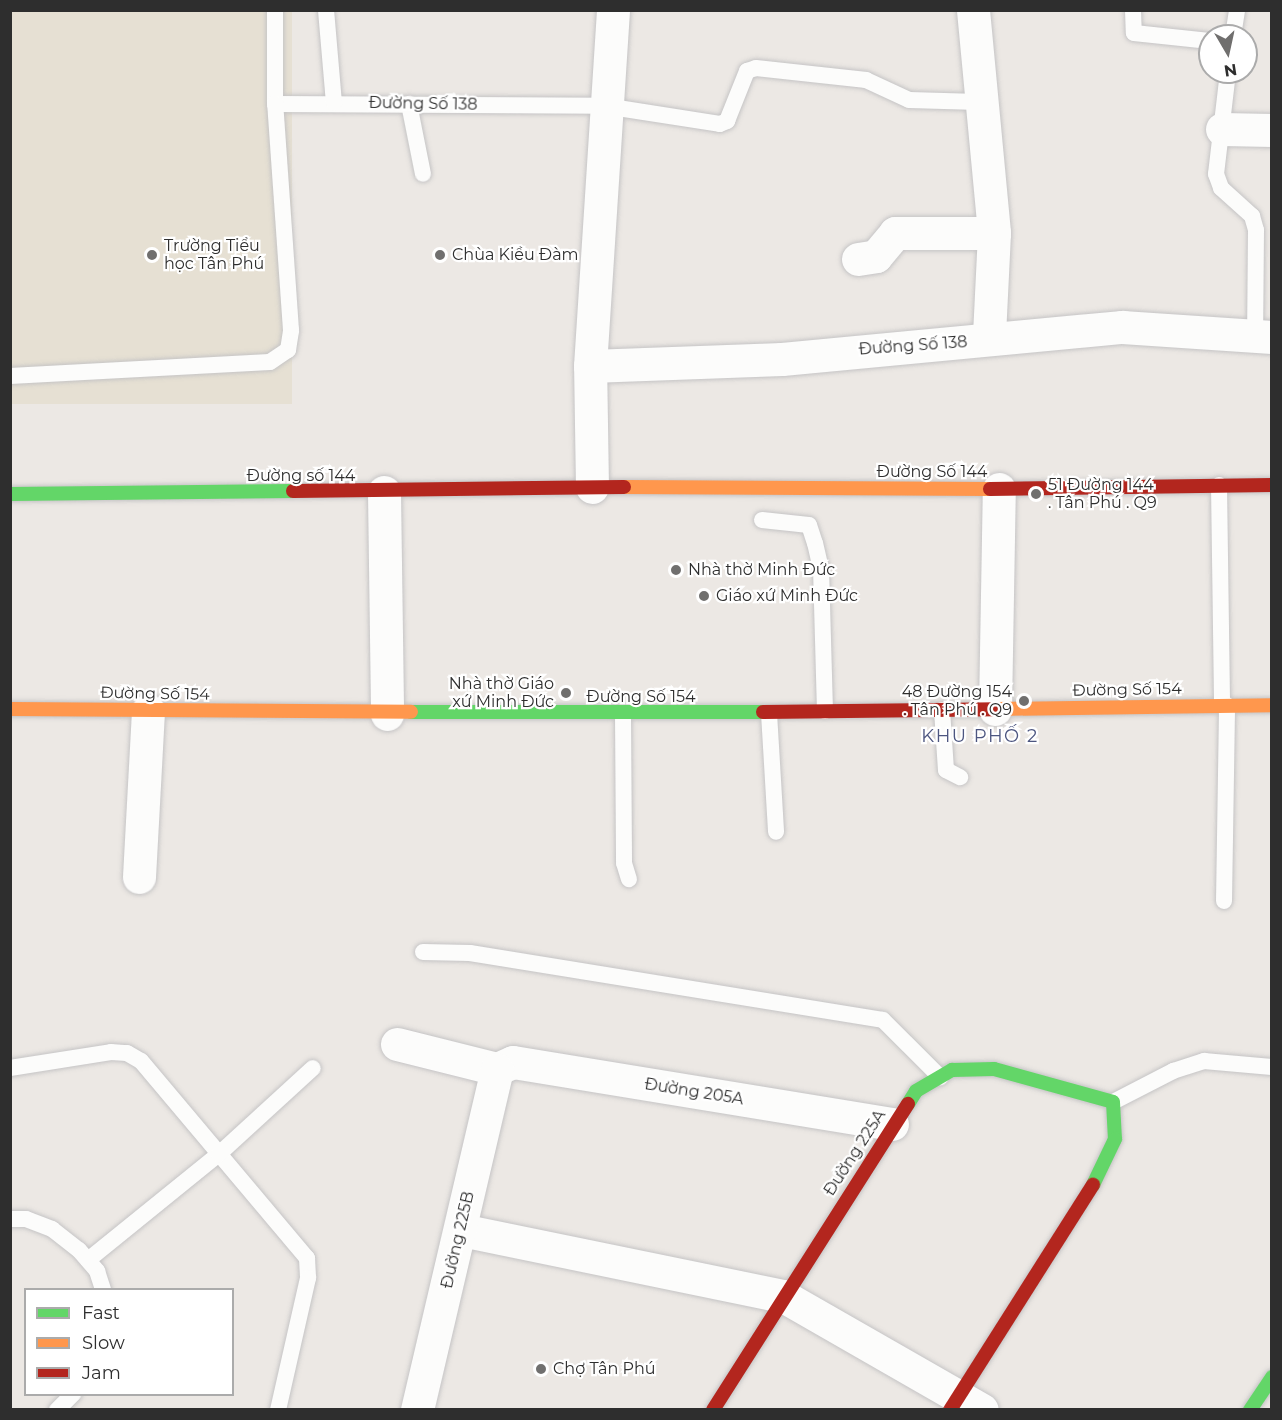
<!DOCTYPE html>
<html>
<head>
<meta charset="utf-8">
<style>
	body { margin:0 }
	#map { position:relative; width:1282px; height:1420px; overflow:hidden; background:#ece8e4; font-family:Montserrat,sans-serif }
	div>[style] { position:absolute }
	[style*='--x'] { left:calc(var(--x)*1px); top:calc(var(--y)*1px); width:calc(var(--w)*1px); rotate:calc(var(--a)*1deg) }
	.education>* { inset:0; background:#e6e0d3; transform-origin:0 0 }
	.roads { filter:drop-shadow(0 0 2px #c5c4c5) drop-shadow(0 0 2px #c5c4c5) }
	.lane>* { height:16px; margin:-8px; padding:0 8px; transform-origin:8px; border-radius:8px; background:#fcfcfb }
	.street>* { height:33px; margin:-16.5px; padding:0 16.5px; transform-origin:16.5px; border-radius:16.5px; background:#fcfcfb }
	.fast>* { height:14px; margin:-7px; padding:0 7px; transform-origin:7px; border-radius:7px; background:#63d668 }
	.slow>* { height:14px; margin:-7px; padding:0 7px; transform-origin:7px; border-radius:7px; background:#ff974d }
	.jam>* { height:14px; margin:-7px; padding:0 7px; transform-origin:7px; border-radius:7px; background:#b3261e }
	.dots>* { width:16px; height:16px; translate:-50% -50%; box-sizing:border-box; border:3px solid #fff; border-radius:50% }
	span { translate:-50% -50%; white-space:nowrap; text-align:center; line-height:1.15; -webkit-text-stroke:4.5px #fff; paint-order:stroke }
	.street-label { font-size:16px; color:#2e2e2e }
	.poi-label { font-size:16px; color:#2e2e2e }
	.left { translate:0 -50%; text-align:left }
	.right { translate:-100% -50%; text-align:right }
	.neighbourhood-label { font-size:18px; color:#4d5680; letter-spacing:1.5px }
	.frame { position:absolute; inset:0; border:12px solid #2e2e2e; pointer-events:none }
	.legend { position:absolute; left:24px; top:1288px; width:210px; height:108px; box-sizing:border-box; background:#fff; border:2px solid #ababab; margin:0; padding:8px 10px; list-style:none; font-size:18px; color:#2e2e2e }
	.legend li { display:flex; align-items:center; gap:12px; height:30px }
	.legend b { width:30px; border:2px solid #ababab }
	.north { position:absolute; left:1198px; top:24px; width:60px; height:60px; box-sizing:border-box; background:#fff; border:2px solid #ababab; border-radius:50%; rotate:171deg; font-size:16px; font-weight:700; line-height:24px; text-align:center; color:#2e2e2e }
	.north::after { content:''; display:block; margin:auto; width:21px; height:27px; background:#706f6e; clip-path:polygon(50% 0,100% 100%,50% 72%,0 100%) }
</style>
</head>
<body>
<div id="map">
	<div class="education">
		<div style="left:10px;top:11px;width:282px;height:393px"></div>
	</div>
	<div class="roads">
		<div class="lane">
			<div style="--x:275;--y:10;--w:94;--a:90"></div>
			<div style="--x:275;--y:104;--w:330;--a:0.3"></div>
			<div style="--x:605;--y:106;--w:116;--a:8.9"></div>
			<div style="--x:720;--y:124;--w:8;--a:-23"></div>
			<div style="--x:727;--y:121;--w:54;--a:-68.2"></div>
			<div style="--x:747;--y:71;--w:9;--a:-18"></div>
			<div style="--x:756;--y:68;--w:111;--a:6.2"></div>
			<div style="--x:866;--y:80;--w:47;--a:24.9"></div>
			<div style="--x:909;--y:100;--w:70;--a:1.6"></div>
			<div style="--x:326;--y:10;--w:93;--a:85.1"></div>
			<div style="--x:1133;--y:10;--w:23;--a:88"></div>
			<div style="--x:1134;--y:33;--w:76;--a:6"></div>
			<div style="--x:1233;--y:36;--w:26;--a:-81"></div>
			<div style="--x:1228;--y:72;--w:103;--a:96.7"></div>
			<div style="--x:1216;--y:174;--w:15;--a:70"></div>
			<div style="--x:1221;--y:188;--w:42;--a:42.1"></div>
			<div style="--x:1252;--y:216;--w:15;--a:74"></div>
			<div style="--x:1256;--y:230;--w:106;--a:90.5"></div>
			<div style="--x:409;--y:104;--w:71;--a:78.7"></div>
			<div style="--x:10;--y:376;--w:260;--a:-3.1"></div>
			<div style="--x:270;--y:362;--w:22;--a:-34"></div>
			<div style="--x:288;--y:350;--w:20;--a:-81"></div>
			<div style="--x:291;--y:330;--w:227;--a:-94"></div>
			<div style="--x:1219;--y:485;--w:220;--a:89.2"></div>
			<div style="--x:762;--y:520;--w:47;--a:6.1"></div>
			<div style="--x:809;--y:525;--w:19;--a:72"></div>
			<div style="--x:815;--y:543;--w:26;--a:77"></div>
			<div style="--x:821;--y:568;--w:143;--a:88.4"></div>
			<div style="--x:942;--y:710;--w:60;--a:86.2"></div>
			<div style="--x:946;--y:770;--w:16;--a:27"></div>
			<div style="--x:769;--y:713;--w:119;--a:86.6"></div>
			<div style="--x:623;--y:714;--w:149;--a:89.6"></div>
			<div style="--x:624;--y:863;--w:17;--a:73"></div>
			<div style="--x:1224;--y:901;--w:196;--a:-89.1"></div>
			<div style="--x:423;--y:952;--w:47;--a:1.2"></div>
			<div style="--x:470;--y:953;--w:418;--a:9.2"></div>
			<div style="--x:883;--y:1020;--w:81;--a:45"></div>
			<div style="--x:10;--y:1068;--w:102;--a:-9"></div>
			<div style="--x:111;--y:1052;--w:16;--a:4"></div>
			<div style="--x:127;--y:1053;--w:16;--a:30"></div>
			<div style="--x:141;--y:1061;--w:258;--a:49.9"></div>
			<div style="--x:307;--y:1258;--w:20;--a:87"></div>
			<div style="--x:308;--y:1278;--w:135;--a:102.8"></div>
			<div style="--x:1113;--y:1102;--w:68;--a:-27.3"></div>
			<div style="--x:1173;--y:1071;--w:33;--a:-18"></div>
			<div style="--x:1204;--y:1061;--w:68;--a:5"></div>
			<div style="--x:10;--y:1219;--w:16;--a:0"></div>
			<div style="--x:26;--y:1219;--w:28;--a:21"></div>
			<div style="--x:52;--y:1229;--w:34;--a:38"></div>
			<div style="--x:79;--y:1250;--w:28;--a:49"></div>
			<div style="--x:97;--y:1271;--w:20;--a:72"></div>
			<div style="--x:88;--y:1260;--w:169;--a:-39"></div>
			<div style="--x:219;--y:1154;--w:127;--a:-42.5"></div>
			<div style="--x:57;--y:1410;--w:23;--a:-45"></div>
		</div>
		<div class="street">
			<div style="--x:973;--y:10;--w:224;--a:84.6"></div>
			<div style="--x:994;--y:233;--w:104;--a:92.8"></div>
			<div style="--x:1222;--y:129;--w:50;--a:1.1"></div>
			<div style="--x:858;--y:259;--w:18;--a:-9"></div>
			<div style="--x:876;--y:256;--w:30;--a:-50"></div>
			<div style="--x:895;--y:233;--w:99;--a:0"></div>
			<div style="--x:590;--y:366;--w:192;--a:-2.1"></div>
			<div style="--x:782;--y:359;--w:342;--a:-5.4"></div>
			<div style="--x:1122;--y:327;--w:150;--a:3.8"></div>
			<div style="--x:592;--y:487;--w:121;--a:-90.9"></div>
			<div style="--x:590;--y:366;--w:357;--a:-86.3"></div>
			<div style="--x:384;--y:492;--w:222;--a:89.2"></div>
			<div style="--x:995;--y:709;--w:220;--a:-89"></div>
			<div style="--x:139;--y:877;--w:167;--a:-86.9"></div>
			<div style="--x:397;--y:1044;--w:103;--a:14"></div>
			<div style="--x:497;--y:1069;--w:17;--a:-24"></div>
			<div style="--x:513;--y:1062;--w:384;--a:9.3"></div>
			<div style="--x:461;--y:1230;--w:329;--a:11.6"></div>
			<div style="--x:783;--y:1296;--w:229;--a:29.8"></div>
			<div style="--x:417;--y:1410;--w:350;--a:-76.8"></div>
		</div>
		<div class="fast">
			<div style="--x:10;--y:494;--w:283;--a:-0.6"></div>
			<div style="--x:411;--y:712;--w:352;--a:0"></div>
			<div style="--x:908;--y:1104;--w:15;--a:-58"></div>
			<div style="--x:916;--y:1091;--w:42;--a:-30.3"></div>
			<div style="--x:952;--y:1070;--w:42;--a:-1.4"></div>
			<div style="--x:994;--y:1069;--w:123;--a:15.5"></div>
			<div style="--x:1113;--y:1102;--w:37;--a:87"></div>
			<div style="--x:1115;--y:1139;--w:51;--a:115.6"></div>
			<div style="--x:1250;--y:1410;--w:40;--a:-56"></div>
		</div>
		<div class="slow">
			<div style="--x:624;--y:487;--w:366;--a:0.3"></div>
			<div style="--x:10;--y:709;--w:401;--a:0.4"></div>
			<div style="--x:997;--y:709;--w:275;--a:-0.8"></div>
		</div>
		<div class="jam">
			<div style="--x:990;--y:489;--w:282;--a:-0.8"></div>
			<div style="--x:293;--y:491;--w:331;--a:-0.7"></div>
			<div style="--x:763;--y:712;--w:234;--a:-0.7"></div>
			<div style="--x:713;--y:1410;--w:363;--a:-57.5"></div>
			<div style="--x:950;--y:1410;--w:267;--a:-57.6"></div>
		</div>
	</div>
	<div class="dots">
		<div style="left:152px;top:255px;background:#706f6e"></div>
		<div style="left:440px;top:255px;background:#706f6e"></div>
		<div style="left:1036px;top:494px;background:#706f6e"></div>
		<div style="left:676px;top:570px;background:#706f6e"></div>
		<div style="left:704px;top:596px;background:#706f6e"></div>
		<div style="left:566px;top:693px;background:#706f6e"></div>
		<div style="left:1024px;top:701px;background:#706f6e"></div>
		<div style="left:541px;top:1369px;background:#706f6e"></div>
	</div>
	<div class="street-label">
		<span style="left:423px;top:104px;rotate:1deg">Đường Số 138</span>
		<span style="left:913px;top:346px;rotate:-4deg">Đường Số 138</span>
		<span style="left:932px;top:472px">Đường Số 144</span>
		<span style="left:301px;top:476px">Đường số 144</span>
		<span style="left:1127px;top:690px;rotate:-1deg">Đường Số 154</span>
		<span style="left:155px;top:694px;rotate:1deg">Đường Số 154</span>
		<span style="left:641px;top:697px">Đường Số 154</span>
		<span style="left:694px;top:1092px;rotate:9deg">Đường 205A</span>
		<span style="left:855px;top:1153px;rotate:-57deg">Đường 225A</span>
		<span style="left:458px;top:1240px;rotate:-77deg">Đường 225B</span>
	</div>
	<div class="poi-label">
		<span class="left" style="left:164px;top:255px">Trường Tiểu<br>học Tân Phú</span>
		<span class="left" style="left:452px;top:255px">Chùa Kiều Đàm</span>
		<span class="left" style="left:1048px;top:494px">51 Đường 144<br>. Tân Phú . Q9</span>
		<span class="left" style="left:688px;top:570px">Nhà thờ Minh Đức</span>
		<span class="left" style="left:716px;top:596px">Giáo xứ Minh Đức</span>
		<span class="right" style="left:554px;top:693px">Nhà thờ Giáo<br>xứ Minh Đức</span>
		<span class="right" style="left:1012px;top:701px">48 Đường 154<br>. Tân Phú . Q9</span>
		<span class="left" style="left:553px;top:1369px">Chợ Tân Phú</span>
	</div>
	<div class="neighbourhood-label">
		<span style="left:980px;top:736px">KHU PHỐ 2</span>
	</div>
	<div class="frame"></div>
	<ul class="legend">
	<li><b style="height:8px;background:#63d668"></b>Fast</li>
	<li><b style="height:8px;background:#ff974d"></b>Slow</li>
	<li><b style="height:8px;background:#b3261e"></b>Jam</li>
	</ul>
	<div class="north">N</div>
</div>
</body>
</html>
